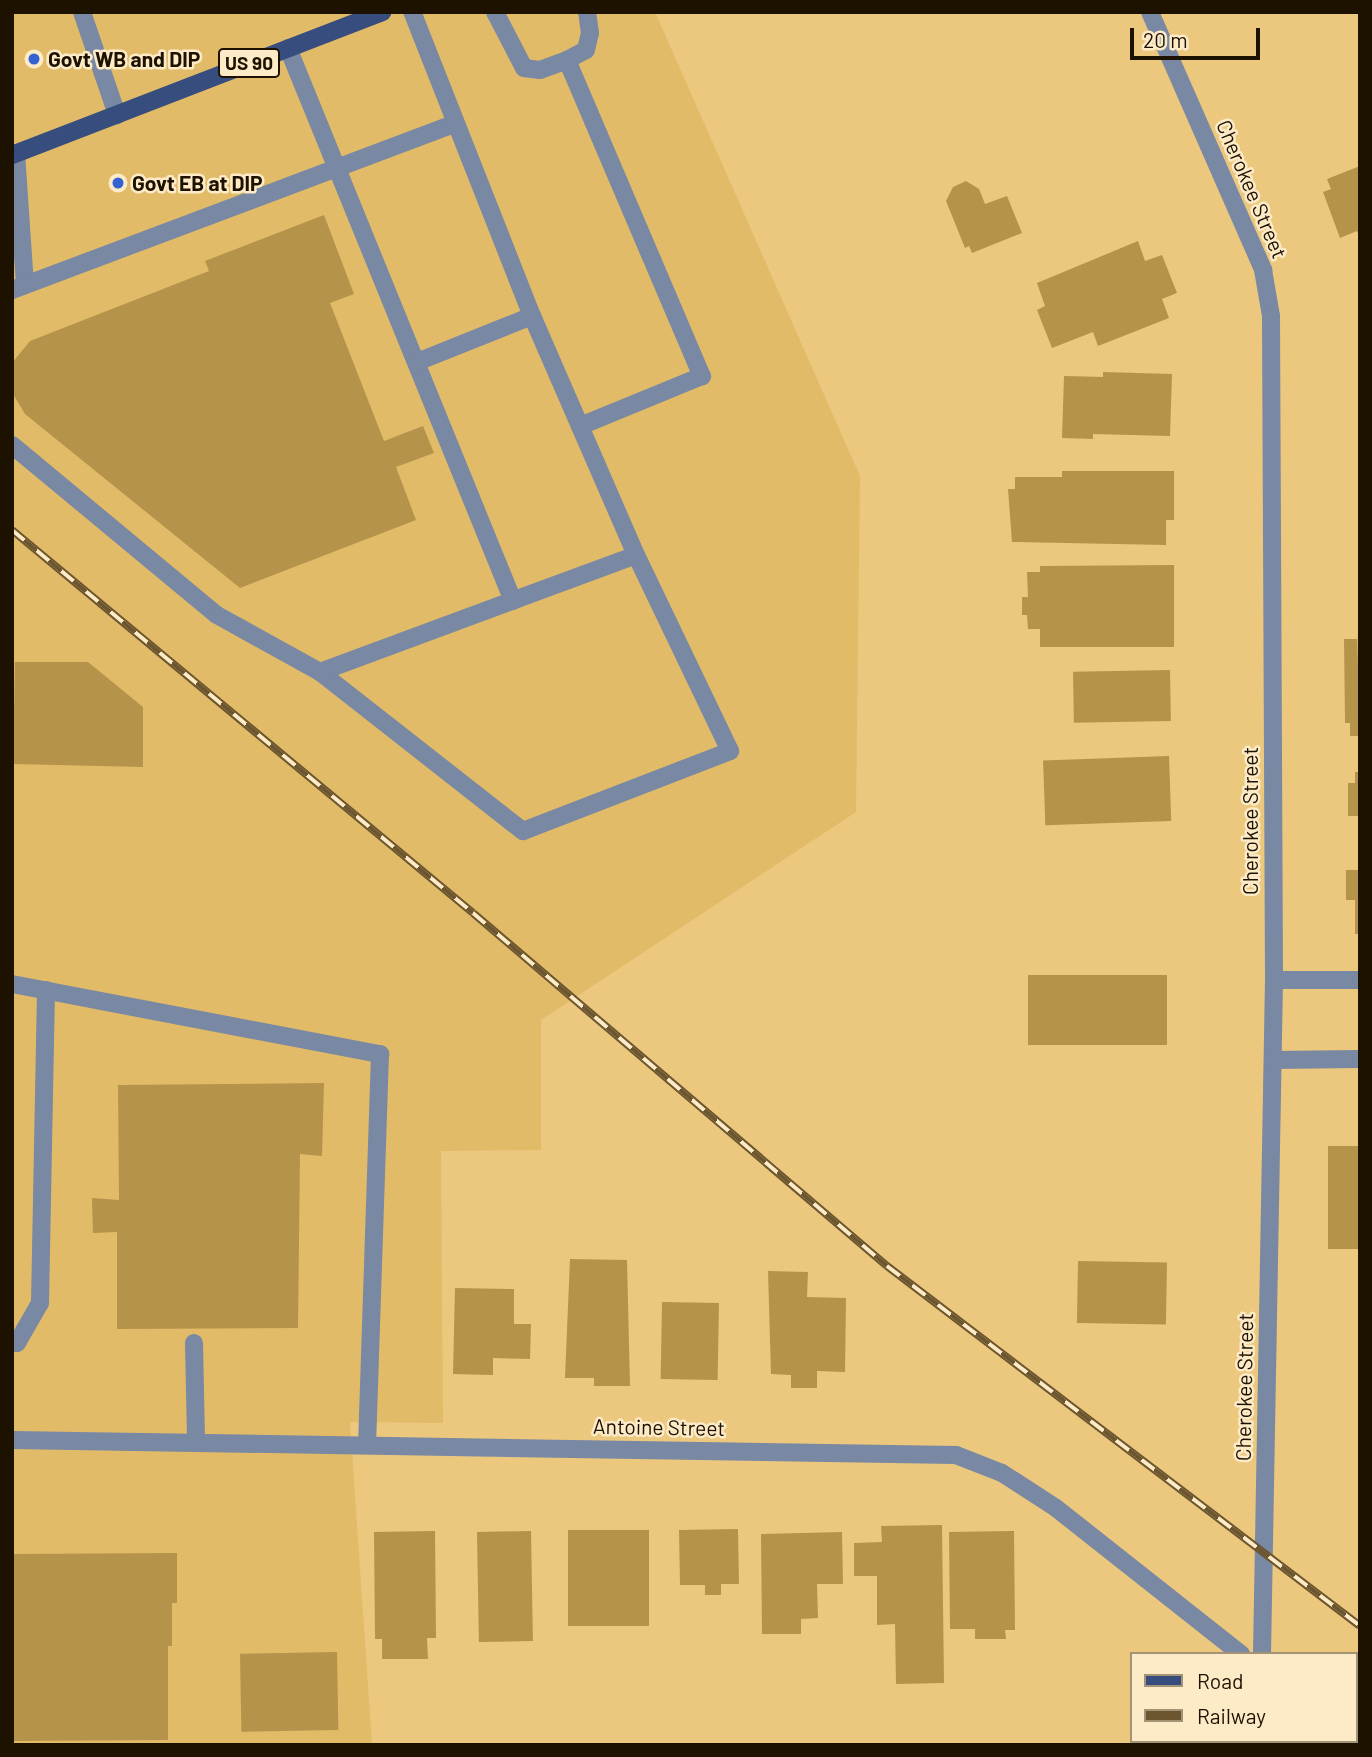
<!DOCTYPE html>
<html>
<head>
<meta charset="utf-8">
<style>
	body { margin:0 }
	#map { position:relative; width:1372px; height:1757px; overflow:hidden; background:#ecc77e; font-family:Barlow,sans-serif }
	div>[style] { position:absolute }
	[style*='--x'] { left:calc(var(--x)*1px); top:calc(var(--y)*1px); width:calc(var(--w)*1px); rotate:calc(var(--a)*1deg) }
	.built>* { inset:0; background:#e2bb69 }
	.building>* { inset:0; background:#b6934a; transform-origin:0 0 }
	.minor>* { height:18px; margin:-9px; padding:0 9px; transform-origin:9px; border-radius:9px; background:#7988a3 }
	.major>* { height:18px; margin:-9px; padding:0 9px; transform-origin:9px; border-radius:9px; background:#364d7e }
	.rail>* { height:8px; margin-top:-4px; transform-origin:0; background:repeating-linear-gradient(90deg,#fdebc8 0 16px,#6b5630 0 32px); box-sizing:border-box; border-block:2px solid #6b5630 }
	.dots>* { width:19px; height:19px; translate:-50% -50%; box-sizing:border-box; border:4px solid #fdebc8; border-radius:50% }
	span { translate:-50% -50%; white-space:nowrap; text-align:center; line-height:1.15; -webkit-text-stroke:5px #fdebc8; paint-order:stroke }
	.shield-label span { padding:2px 5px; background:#fdebc8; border:2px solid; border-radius:5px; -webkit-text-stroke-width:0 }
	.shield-label { font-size:19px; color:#1d1200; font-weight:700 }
	.poi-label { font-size:21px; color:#1d1200; font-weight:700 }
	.left { translate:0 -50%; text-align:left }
	.street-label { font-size:21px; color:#1d1200 }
	.frame { position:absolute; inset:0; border:14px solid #1d1200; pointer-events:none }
	.legend { position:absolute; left:1130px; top:1652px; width:228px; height:91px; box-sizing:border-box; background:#fdebc8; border:2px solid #a39478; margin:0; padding:9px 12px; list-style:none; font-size:21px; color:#1d1200 }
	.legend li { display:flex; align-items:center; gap:14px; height:35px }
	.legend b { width:35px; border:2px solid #a39478 }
	.scale { position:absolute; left:1130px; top:28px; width:130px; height:32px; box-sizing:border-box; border:4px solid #1d1200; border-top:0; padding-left:9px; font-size:21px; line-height:24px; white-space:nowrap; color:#1d1200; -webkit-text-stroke:5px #fdebc8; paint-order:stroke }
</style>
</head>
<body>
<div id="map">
	<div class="built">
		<div style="clip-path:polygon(12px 12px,655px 12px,860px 476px,856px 812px,541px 1020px,541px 1150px,441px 1151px,443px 1423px,350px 1422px,372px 1745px,12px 1745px)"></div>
	</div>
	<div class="building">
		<div style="clip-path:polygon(1360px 166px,1360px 237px,1357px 231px,1340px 238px,1323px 192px,1331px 189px,1327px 179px)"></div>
		<div style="clip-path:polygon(966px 181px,979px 189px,985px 204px,1007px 196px,1022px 233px,972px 253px,969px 246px,965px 248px,946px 201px,953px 187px)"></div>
		<div style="clip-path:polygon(324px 215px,354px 294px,330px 303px,384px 441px,423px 426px,434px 453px,396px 467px,416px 520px,240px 588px,25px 414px,13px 394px,12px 363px,30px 341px,209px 271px,205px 261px)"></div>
		<div style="clip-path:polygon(1138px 241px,1145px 261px,1162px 255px,1177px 293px,1162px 299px,1169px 318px,1098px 346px,1093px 332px,1052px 348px,1037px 310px,1045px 306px,1037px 283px)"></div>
		<div style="clip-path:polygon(1103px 372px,1172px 374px,1170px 436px,1093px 434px,1093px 439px,1062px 438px,1064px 376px,1103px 377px)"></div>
		<div style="clip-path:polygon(1062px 471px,1174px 471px,1174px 520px,1166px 520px,1166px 545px,1012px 542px,1008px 489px,1015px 489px,1015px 477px,1062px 477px)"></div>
		<div style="clip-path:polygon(1174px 565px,1174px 647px,1040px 647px,1040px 629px,1028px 629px,1027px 615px,1022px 615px,1022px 597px,1028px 597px,1027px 572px,1040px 572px,1040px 566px)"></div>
		<div style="clip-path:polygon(1357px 631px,1360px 736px,1350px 736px,1350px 723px,1345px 723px,1344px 639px,1357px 639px)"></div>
		<div style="clip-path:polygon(15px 662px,88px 662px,143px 707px,143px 767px,13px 764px)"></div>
		<div style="left:1170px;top:670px;width:51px;height:97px;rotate:89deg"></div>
		<div style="left:1169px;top:756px;width:65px;height:126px;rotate:88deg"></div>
		<div style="clip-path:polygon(1355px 772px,1360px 772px,1360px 816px,1348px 816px,1348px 783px,1355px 783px)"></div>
		<div style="clip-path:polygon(1346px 870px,1360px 870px,1360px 934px,1355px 934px,1355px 900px,1346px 900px)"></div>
		<div style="left:1028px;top:975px;width:139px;height:70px"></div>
		<div style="clip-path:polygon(324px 1083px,322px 1156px,300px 1154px,298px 1328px,117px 1329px,117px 1232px,93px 1233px,92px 1198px,119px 1200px,118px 1085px)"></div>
		<div style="left:1328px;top:1146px;width:32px;height:103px"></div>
		<div style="clip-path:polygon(570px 1259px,627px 1260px,630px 1386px,594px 1386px,594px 1378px,565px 1378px)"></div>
		<div style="left:1078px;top:1261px;width:89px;height:62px;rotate:1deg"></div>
		<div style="clip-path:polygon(768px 1271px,808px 1272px,807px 1297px,846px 1298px,845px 1372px,817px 1371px,817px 1388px,791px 1388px,791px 1375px,771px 1374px)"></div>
		<div style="clip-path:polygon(455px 1288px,514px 1289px,514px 1324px,531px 1324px,530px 1359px,493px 1358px,493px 1375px,453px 1374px)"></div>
		<div style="left:662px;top:1302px;width:57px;height:77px;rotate:1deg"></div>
		<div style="clip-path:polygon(942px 1525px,944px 1683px,896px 1684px,895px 1624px,877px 1625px,877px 1576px,854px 1576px,854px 1543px,882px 1542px,881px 1526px)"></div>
		<div style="clip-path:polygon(738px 1529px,739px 1584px,721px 1584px,721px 1595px,705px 1595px,705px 1585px,680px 1585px,679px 1530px)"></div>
		<div style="left:649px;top:1530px;width:96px;height:81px;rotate:90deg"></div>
		<div style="clip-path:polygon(435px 1531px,436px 1638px,427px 1638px,428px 1659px,382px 1659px,382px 1639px,375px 1639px,374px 1532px)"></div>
		<div style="left:531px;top:1531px;width:110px;height:54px;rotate:89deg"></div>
		<div style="clip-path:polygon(1014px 1531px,1015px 1630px,1005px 1630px,1006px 1639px,975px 1639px,975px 1629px,950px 1629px,949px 1532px)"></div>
		<div style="clip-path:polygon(842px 1532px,843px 1584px,817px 1584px,818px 1618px,801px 1619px,801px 1634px,762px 1634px,761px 1534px)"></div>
		<div style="clip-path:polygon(177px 1553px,177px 1603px,172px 1603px,172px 1646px,168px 1646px,168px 1740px,14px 1741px,13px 1554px)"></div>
		<div style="left:337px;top:1652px;width:78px;height:97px;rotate:89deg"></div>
	</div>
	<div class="minor">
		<div style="--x:82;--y:12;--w:109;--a:71.2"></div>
		<div style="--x:495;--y:12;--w:63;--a:62.6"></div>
		<div style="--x:524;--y:68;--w:16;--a:7"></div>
		<div style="--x:540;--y:70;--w:29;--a:-20"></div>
		<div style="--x:567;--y:60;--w:344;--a:66.9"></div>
		<div style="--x:702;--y:376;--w:132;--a:157.7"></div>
		<div style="--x:1150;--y:12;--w:282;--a:66.3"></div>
		<div style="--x:1263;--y:270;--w:47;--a:80.1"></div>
		<div style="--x:1271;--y:316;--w:664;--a:89.74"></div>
		<div style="--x:1274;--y:980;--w:674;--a:91.02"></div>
		<div style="--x:288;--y:48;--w:597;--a:67.86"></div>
		<div style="--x:567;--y:60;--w:21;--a:-28"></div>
		<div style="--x:586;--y:50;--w:17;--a:-77"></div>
		<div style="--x:590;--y:33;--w:21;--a:-98"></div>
		<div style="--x:16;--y:153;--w:132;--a:86.1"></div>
		<div style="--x:12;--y:290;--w:474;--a:-20.6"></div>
		<div style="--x:417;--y:362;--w:124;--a:-21.8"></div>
		<div style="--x:12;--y:445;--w:266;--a:39.7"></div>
		<div style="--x:217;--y:615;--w:118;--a:29"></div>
		<div style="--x:320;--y:672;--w:258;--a:38.1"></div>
		<div style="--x:523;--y:831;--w:222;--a:-21.1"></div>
		<div style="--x:730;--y:751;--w:217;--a:-115.6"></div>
		<div style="--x:320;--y:672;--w:337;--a:-20.3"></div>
		<div style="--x:636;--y:555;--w:261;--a:-113.5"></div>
		<div style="--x:532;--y:316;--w:327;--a:-111.5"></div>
		<div style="--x:1274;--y:980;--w:86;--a:0"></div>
		<div style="--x:12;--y:984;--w:375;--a:10.8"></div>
		<div style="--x:380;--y:1054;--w:390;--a:91.9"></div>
		<div style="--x:1273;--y:1060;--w:87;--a:-0.7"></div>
		<div style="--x:12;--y:1343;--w:5;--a:0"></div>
		<div style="--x:17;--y:1343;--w:46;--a:-60.1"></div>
		<div style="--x:40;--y:1303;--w:313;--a:-88.9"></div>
		<div style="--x:194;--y:1343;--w:99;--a:88.8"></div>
		<div style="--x:12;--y:1440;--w:944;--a:0.91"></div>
		<div style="--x:956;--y:1455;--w:49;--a:21.4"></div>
		<div style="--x:1002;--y:1473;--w:64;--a:32.9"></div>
		<div style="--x:1056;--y:1508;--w:236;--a:38.3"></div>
		<div style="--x:1260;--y:1745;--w:4;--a:-90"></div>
	</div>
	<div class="major">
		<div style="--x:12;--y:155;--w:397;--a:-21.1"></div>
	</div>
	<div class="rail">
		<div style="--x:12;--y:530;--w:599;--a:39.72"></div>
		<div style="--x:473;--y:913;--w:544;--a:40.45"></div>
		<div style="--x:887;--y:1266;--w:594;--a:37.27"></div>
	</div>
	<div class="dots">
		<div style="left:34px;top:59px;background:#3363d2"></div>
		<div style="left:118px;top:183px;background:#3363d2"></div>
	</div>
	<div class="shield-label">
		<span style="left:249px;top:63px">US 90</span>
	</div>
	<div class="poi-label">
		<span class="left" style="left:48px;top:59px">Govt WB and DIP</span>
		<span class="left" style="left:132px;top:183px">Govt EB at DIP</span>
	</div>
	<div class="street-label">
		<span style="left:1252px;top:189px;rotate:67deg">Cherokee Street</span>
		<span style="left:1250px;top:821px;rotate:-90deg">Cherokee Street</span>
		<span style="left:1244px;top:1387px;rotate:-89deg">Cherokee Street</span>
		<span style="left:659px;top:1427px;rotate:1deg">Antoine Street</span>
	</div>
	<div class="frame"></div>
	<ul class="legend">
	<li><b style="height:9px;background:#364d7e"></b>Road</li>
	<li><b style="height:9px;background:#6b5630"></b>Railway</li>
	</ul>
	<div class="scale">20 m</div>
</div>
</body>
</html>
